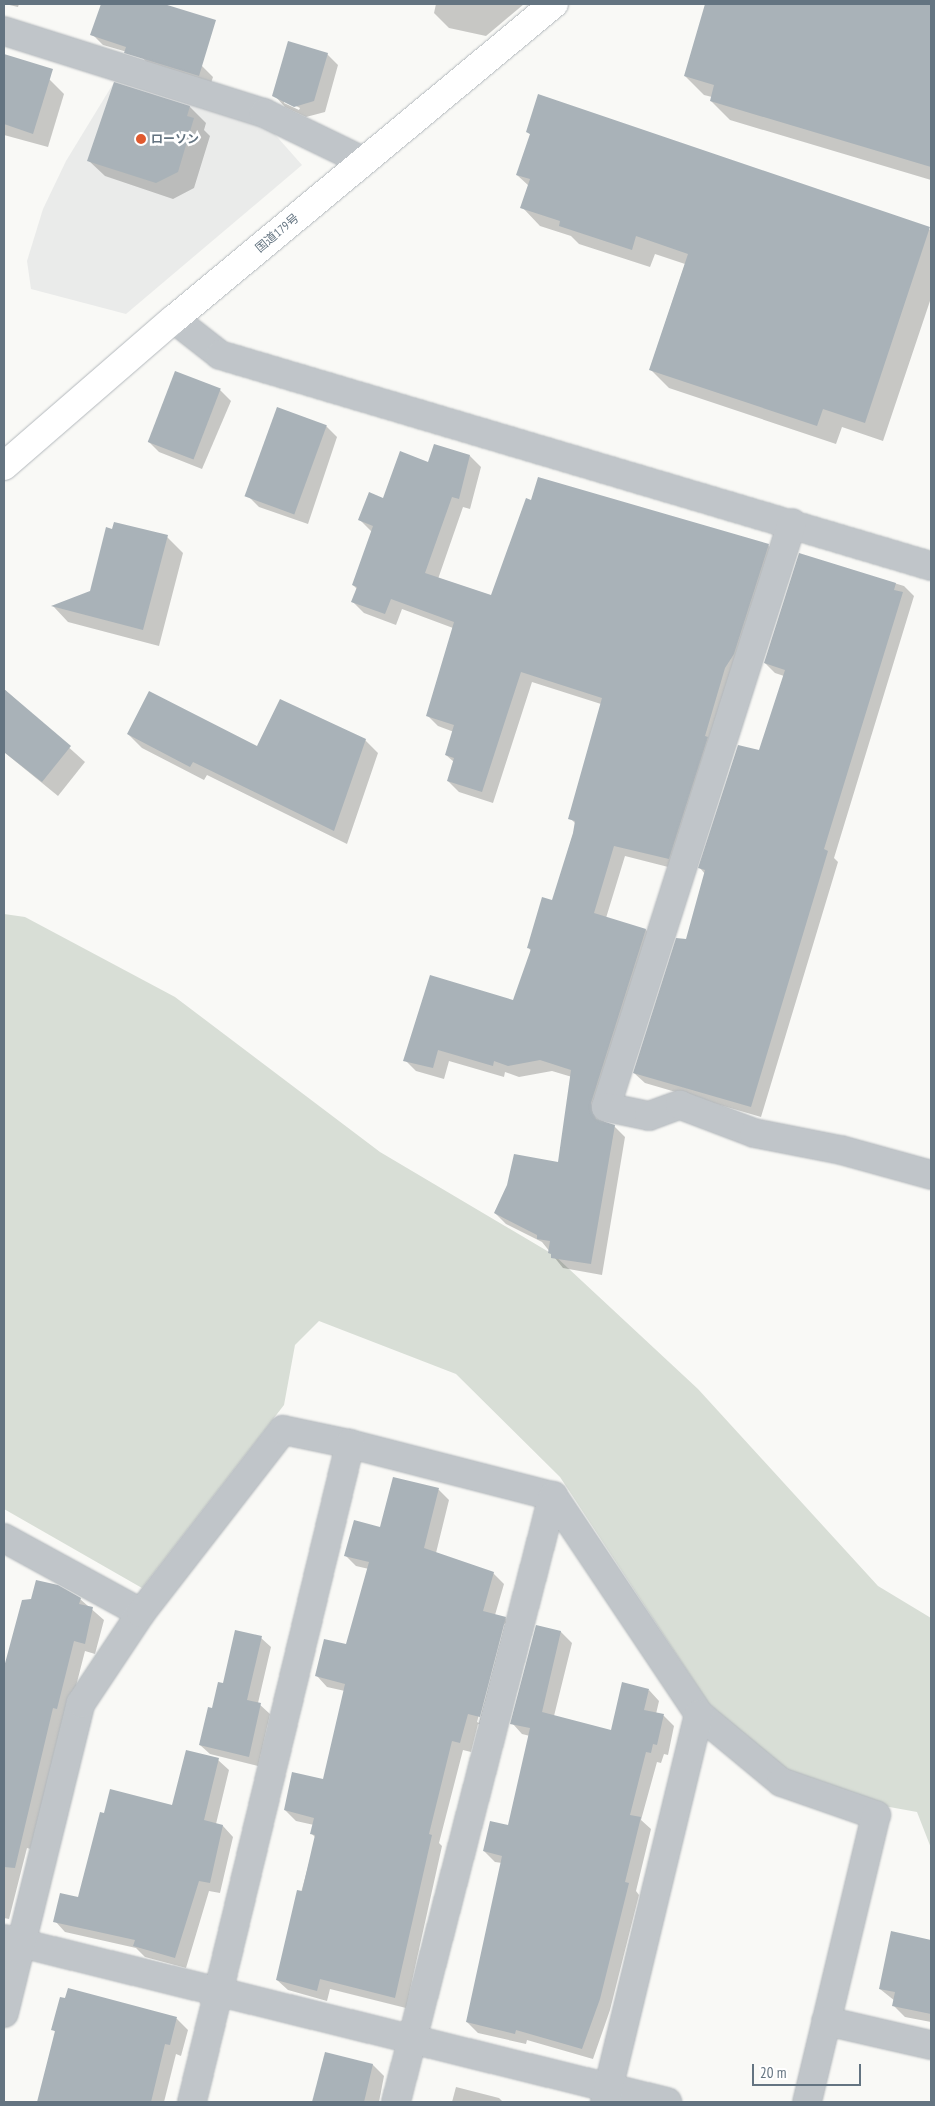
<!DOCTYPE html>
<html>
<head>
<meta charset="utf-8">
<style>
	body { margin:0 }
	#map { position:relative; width:935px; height:2106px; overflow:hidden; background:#f9f9f6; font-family:"PT Sans Narrow","Noto Sans JP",sans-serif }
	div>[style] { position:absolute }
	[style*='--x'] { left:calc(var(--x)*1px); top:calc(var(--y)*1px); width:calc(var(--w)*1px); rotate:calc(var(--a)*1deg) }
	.built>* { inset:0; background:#eaebea }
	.green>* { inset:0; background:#d8ded6 }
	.shadow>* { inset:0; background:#0003 }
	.building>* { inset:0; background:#a9b2b8; transform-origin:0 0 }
	.roads { filter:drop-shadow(0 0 1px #b3b8bc) drop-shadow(0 0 1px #b3b8bc) }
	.street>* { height:28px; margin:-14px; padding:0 14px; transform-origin:14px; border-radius:14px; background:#c0c5c9 }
	.highway>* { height:28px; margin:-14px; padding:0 14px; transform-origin:14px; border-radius:14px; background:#fff }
	.dots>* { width:14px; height:14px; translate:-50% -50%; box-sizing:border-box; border:2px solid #fff; border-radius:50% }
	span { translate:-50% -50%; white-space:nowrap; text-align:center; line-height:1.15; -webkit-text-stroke:5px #fff; paint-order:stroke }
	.poi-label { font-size:12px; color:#647481; font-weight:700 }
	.left { translate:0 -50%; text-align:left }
	.street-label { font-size:12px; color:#647481 }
	.frame { position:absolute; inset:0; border:5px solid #647481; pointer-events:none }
	.scale { position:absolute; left:752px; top:2064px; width:109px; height:22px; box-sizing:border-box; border:2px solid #647481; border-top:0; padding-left:6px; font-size:15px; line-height:18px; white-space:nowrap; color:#647481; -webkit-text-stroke:4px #fff; paint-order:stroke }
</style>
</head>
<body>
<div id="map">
	<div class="built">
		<div style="clip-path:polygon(116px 79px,271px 130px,302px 165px,126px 314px,31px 289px,27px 261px,43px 209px,66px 161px)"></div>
	</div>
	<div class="green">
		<div style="clip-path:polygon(4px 914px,25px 917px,175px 997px,380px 1152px,554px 1255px,698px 1389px,878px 1586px,931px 1618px,931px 1848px,917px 1812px,873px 1804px,793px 1776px,709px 1704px,560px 1477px,456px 1374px,319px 1321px,295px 1345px,284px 1405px,142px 1588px,4px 1509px)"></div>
	</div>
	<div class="shadow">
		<div style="clip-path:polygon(5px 4px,19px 4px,18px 7px)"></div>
		<div style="clip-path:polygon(102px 4px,164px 4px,164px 56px,202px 66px,213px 77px,210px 86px,152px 68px,141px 56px,103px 45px,92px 34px)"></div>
		<div style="clip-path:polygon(436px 4px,524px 4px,486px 36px,449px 28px,434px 13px)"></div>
		<div style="clip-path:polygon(707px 4px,931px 4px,931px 180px,730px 120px,711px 101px,712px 97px,704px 95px,685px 76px)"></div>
		<div style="clip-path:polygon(evenodd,327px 54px,338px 65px,325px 112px,306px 117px,285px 107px,274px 95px,327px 54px,284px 100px,300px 108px,299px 110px,284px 103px,284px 100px)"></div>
		<div style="clip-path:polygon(4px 67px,49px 79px,64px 94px,48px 147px,4px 135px)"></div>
		<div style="clip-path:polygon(132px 89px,190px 107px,206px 123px,204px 130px,210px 136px,194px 188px,173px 199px,105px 176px,88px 160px)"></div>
		<div style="clip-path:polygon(539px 95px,931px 230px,931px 298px,883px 441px,842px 427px,836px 444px,669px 388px,650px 369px,685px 264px,655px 254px,650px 267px,579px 244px,571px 236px,540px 226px,522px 207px,529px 186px,517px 175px,531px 135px,528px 132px)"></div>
		<div style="clip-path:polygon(220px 390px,231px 401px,202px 469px,159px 452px,148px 441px)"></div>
		<div style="clip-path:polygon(326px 426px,337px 437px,308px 524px,259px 507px,248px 496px)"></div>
		<div style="clip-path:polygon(470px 456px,481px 467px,470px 509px,463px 507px,438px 579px,491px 596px,768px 545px,779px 556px,680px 870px,625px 856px,606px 918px,646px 930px,657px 941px,602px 1115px,604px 1123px,614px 1126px,625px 1137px,602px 1275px,563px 1268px,542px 1242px,506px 1224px,495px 1213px,559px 1163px,572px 1077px,552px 1071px,519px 1077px,505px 1072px,504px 1077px,449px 1061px,444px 1079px,416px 1071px,405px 1060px,514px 1001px,531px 951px,528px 947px,553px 902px,576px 824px,570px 818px,601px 704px,532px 682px,493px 803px,459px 792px,448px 781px,454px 762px,446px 755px,454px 732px,438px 726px,427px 715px,453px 628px,402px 609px,396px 625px,364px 613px,353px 602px,357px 589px,353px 585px,372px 532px,360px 520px,429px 463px)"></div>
		<div style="clip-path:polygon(167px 537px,183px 553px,159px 646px,68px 622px,53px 606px,91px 592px)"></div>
		<div style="clip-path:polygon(800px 555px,904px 586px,914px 596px,834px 858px,838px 862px,761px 1117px,645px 1083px,634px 1073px,687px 941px,705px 874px,700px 868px,759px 752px,784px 676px,775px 673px,765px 663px)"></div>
		<div style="clip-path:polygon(4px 689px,85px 762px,58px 796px,4px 752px)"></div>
		<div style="clip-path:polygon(128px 734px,258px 748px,365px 740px,378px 753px,347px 844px,207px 775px,204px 780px,142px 748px)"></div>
		<div style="clip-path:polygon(evenodd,394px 1479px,439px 1490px,449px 1500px,436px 1553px,493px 1573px,504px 1584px,495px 1615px,505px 1618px,516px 1629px,490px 1726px,478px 1724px,471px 1752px,463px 1750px,439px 1843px,442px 1846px,406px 2008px,330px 1989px,327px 2001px,288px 1990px,277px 1980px,316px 1838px,312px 1834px,314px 1825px,296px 1821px,285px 1810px,324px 1781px,345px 1691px,327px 1687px,317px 1676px,347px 1646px,369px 1569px,356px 1566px,345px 1555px,381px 1528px,394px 1479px,503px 1624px,505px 1624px,479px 1723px,477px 1722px,503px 1624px)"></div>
		<div style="clip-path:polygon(80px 1599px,104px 1620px,95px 1654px,85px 1651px,34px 1850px,27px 1848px,9px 1919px,4px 1918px,4px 1673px,23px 1602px)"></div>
		<div style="clip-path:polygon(537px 1626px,561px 1632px,572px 1643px,554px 1716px,612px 1731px,649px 1690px,659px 1701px,656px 1714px,664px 1716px,674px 1726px,668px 1755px,664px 1754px,661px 1763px,657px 1762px,641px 1820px,651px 1829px,636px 1891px,639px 1895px,610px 2010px,593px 2059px,527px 2040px,526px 2044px,478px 2033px,467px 2022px,502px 1863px,495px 1862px,484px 1851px,509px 1826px,530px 1736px,522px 1734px,512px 1723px)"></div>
		<div style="clip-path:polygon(261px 1638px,271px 1647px,258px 1703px,270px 1714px,258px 1766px,210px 1754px,200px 1745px,224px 1685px)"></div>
		<div style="clip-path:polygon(218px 1760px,229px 1770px,216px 1824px,223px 1826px,233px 1837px,220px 1893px,209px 1891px,186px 1968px,145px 1957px,136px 1948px,65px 1932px,55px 1921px)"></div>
		<div style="clip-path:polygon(892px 1933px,931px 1941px,931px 2022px,905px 2017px,894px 2006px,895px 2001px,880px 1989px)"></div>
		<div style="clip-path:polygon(69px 1989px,177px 2019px,188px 2030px,181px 2056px,176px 2054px,164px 2102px,38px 2102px,56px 2033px,53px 2029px)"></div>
		<div style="clip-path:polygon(326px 2053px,373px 2065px,384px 2076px,379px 2102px,314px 2102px)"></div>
		<div style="clip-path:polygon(456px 2087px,499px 2098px,503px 2102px,452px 2102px)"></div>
	</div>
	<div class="building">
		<div style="clip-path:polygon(101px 4px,164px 4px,216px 20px,199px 76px,124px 53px,126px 47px,90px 35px)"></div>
		<div style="clip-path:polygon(705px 4px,931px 4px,931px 167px,710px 101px,714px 85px,684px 76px)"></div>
		<div style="clip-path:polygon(288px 41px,328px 53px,314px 101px,294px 107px,272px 96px)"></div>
		<div style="clip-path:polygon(4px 54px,53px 69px,33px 134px,4px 124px)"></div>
		<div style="clip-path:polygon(114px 82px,190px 106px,187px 116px,194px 118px,178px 172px,156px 183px,87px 161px)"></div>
		<div style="clip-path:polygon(538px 94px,930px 227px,865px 423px,823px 409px,817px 426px,649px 370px,688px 254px,636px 236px,632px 250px,559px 226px,560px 221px,520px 208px,530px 179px,516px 175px,530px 134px,526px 132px)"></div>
		<div style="left:175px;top:371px;width:49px;height:76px;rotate:21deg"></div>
		<div style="left:277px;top:407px;width:53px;height:95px;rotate:20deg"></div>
		<div style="clip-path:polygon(434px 444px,470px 455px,459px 499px,452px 497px,425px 573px,491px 595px,526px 498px,531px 500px,538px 477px,769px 544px,734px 654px,725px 668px,705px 736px,708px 737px,669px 859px,614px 846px,594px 913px,646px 929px,591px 1103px,596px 1119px,615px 1125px,591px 1264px,551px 1258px,551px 1254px,548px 1253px,550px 1241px,537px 1239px,537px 1235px,494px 1213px,507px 1185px,514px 1154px,558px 1162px,571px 1070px,540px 1060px,508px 1066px,494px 1061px,493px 1066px,438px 1050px,433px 1068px,403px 1061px,430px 975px,513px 1000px,531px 949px,527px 948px,542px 897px,552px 900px,573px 833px,575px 821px,568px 819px,602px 698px,521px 672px,482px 792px,447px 781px,454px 758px,445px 755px,454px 725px,426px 716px,454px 622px,391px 599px,385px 614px,351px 602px,357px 587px,352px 585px,373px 526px,358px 520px,369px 492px,383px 498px,400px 451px,428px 462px)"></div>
		<div style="clip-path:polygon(114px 522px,168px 535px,143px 630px,51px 606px,90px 591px,106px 527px,112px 529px)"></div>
		<div style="clip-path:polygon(799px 553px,896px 583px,894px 590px,903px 592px,824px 849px,828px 851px,751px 1107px,633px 1073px,676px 938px,686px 939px,705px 870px,698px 868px,738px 745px,759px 750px,785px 670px,764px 663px)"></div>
		<div style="clip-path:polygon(4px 689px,71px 746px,42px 782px,4px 752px)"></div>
		<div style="clip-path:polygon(149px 691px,257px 746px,280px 699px,366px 739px,334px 831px,193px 762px,190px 767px,127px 734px)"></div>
		<div style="clip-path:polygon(393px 1477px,439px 1488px,424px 1548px,494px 1572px,483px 1611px,506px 1617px,480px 1717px,468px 1714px,460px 1743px,452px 1741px,429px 1834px,432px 1835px,395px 1998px,320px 1979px,317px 1991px,276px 1980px,297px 1890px,302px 1891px,315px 1835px,310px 1834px,314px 1818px,284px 1810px,292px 1772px,323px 1779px,345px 1684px,315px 1676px,324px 1639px,346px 1644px,369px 1562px,344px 1556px,354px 1520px,380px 1527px)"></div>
		<div style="clip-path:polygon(36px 1580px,58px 1585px,81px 1598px,79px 1604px,93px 1607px,85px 1644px,74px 1641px,57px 1709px,53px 1708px,15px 1868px,4px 1867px,4px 1667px,22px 1600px,31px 1599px)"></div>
		<div style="clip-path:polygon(536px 1625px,561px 1631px,542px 1712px,611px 1730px,622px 1682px,649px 1689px,644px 1710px,664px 1714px,657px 1745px,653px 1744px,651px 1753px,646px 1752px,630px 1815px,641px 1817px,625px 1882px,629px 1883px,600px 1999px,582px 2049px,516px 2030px,515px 2034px,466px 2022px,502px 1856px,483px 1851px,490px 1821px,508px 1825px,530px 1728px,510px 1724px)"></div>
		<div style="clip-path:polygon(235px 1630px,262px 1636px,247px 1700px,261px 1703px,249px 1757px,199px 1745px,208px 1707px,212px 1708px,218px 1682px,223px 1683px)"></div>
		<div style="clip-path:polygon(186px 1750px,219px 1758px,204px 1820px,223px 1825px,210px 1883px,199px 1881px,175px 1958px,133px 1946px,135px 1940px,53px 1922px,60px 1893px,78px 1897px,100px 1812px,104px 1813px,110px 1789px,172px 1805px)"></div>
		<div style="clip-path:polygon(891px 1931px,931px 1940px,931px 2014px,892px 2006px,895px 1992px,879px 1989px)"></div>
		<div style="clip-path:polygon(68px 1988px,177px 2017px,170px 2045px,165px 2044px,151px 2102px,37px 2102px,55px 2031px,51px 2030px,60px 1997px,65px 1998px)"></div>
		<div style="clip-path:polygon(325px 2052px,373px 2064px,364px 2102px,312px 2102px)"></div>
	</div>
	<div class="roads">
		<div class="street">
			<div style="--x:4;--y:31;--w:273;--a:17.5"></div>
			<div style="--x:264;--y:113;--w:110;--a:25.9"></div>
			<div style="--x:174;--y:319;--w:58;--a:38"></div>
			<div style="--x:220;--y:355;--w:742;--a:16.53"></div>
			<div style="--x:792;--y:523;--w:613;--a:107.67"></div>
			<div style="--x:606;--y:1107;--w:44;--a:11.8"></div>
			<div style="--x:649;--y:1116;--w:33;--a:-20"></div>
			<div style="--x:680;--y:1105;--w:79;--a:20.7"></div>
			<div style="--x:754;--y:1133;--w:89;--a:11.1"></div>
			<div style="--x:841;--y:1150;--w:93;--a:15.5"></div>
			<div style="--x:4;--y:1538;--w:156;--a:28.7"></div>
			<div style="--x:4;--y:1939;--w:683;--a:13.81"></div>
			<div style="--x:4;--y:2013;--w:319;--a:-76.1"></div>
			<div style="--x:81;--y:1703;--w:108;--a:-56.3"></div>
			<div style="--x:141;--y:1613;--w:232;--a:-52.2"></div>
			<div style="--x:283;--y:1430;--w:68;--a:11.8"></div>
			<div style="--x:350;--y:1444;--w:210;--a:14.4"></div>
			<div style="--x:553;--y:1496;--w:262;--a:56.2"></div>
			<div style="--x:699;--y:1714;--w:107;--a:39.7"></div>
			<div style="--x:781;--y:1782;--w:101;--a:19.2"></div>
			<div style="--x:876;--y:1815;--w:295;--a:103.5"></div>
			<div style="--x:826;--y:2021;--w:108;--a:12.9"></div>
			<div style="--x:192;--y:2102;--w:677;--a:-76.5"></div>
			<div style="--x:396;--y:2102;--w:626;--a:-75.48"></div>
			<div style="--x:605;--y:2102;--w:399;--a:-76.4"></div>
		</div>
		<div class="highway">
			<div style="--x:4;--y:466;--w:225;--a:-40.9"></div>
			<div style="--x:174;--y:319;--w:494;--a:-39.7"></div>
		</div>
	</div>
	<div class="dots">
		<div style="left:141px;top:139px;background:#e05a2f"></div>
	</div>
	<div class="poi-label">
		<span class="left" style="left:151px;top:139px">ローソン</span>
	</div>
	<div class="street-label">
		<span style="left:277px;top:233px;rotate:-40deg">国道179号</span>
	</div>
	<div class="frame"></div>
	<div class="scale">20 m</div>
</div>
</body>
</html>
